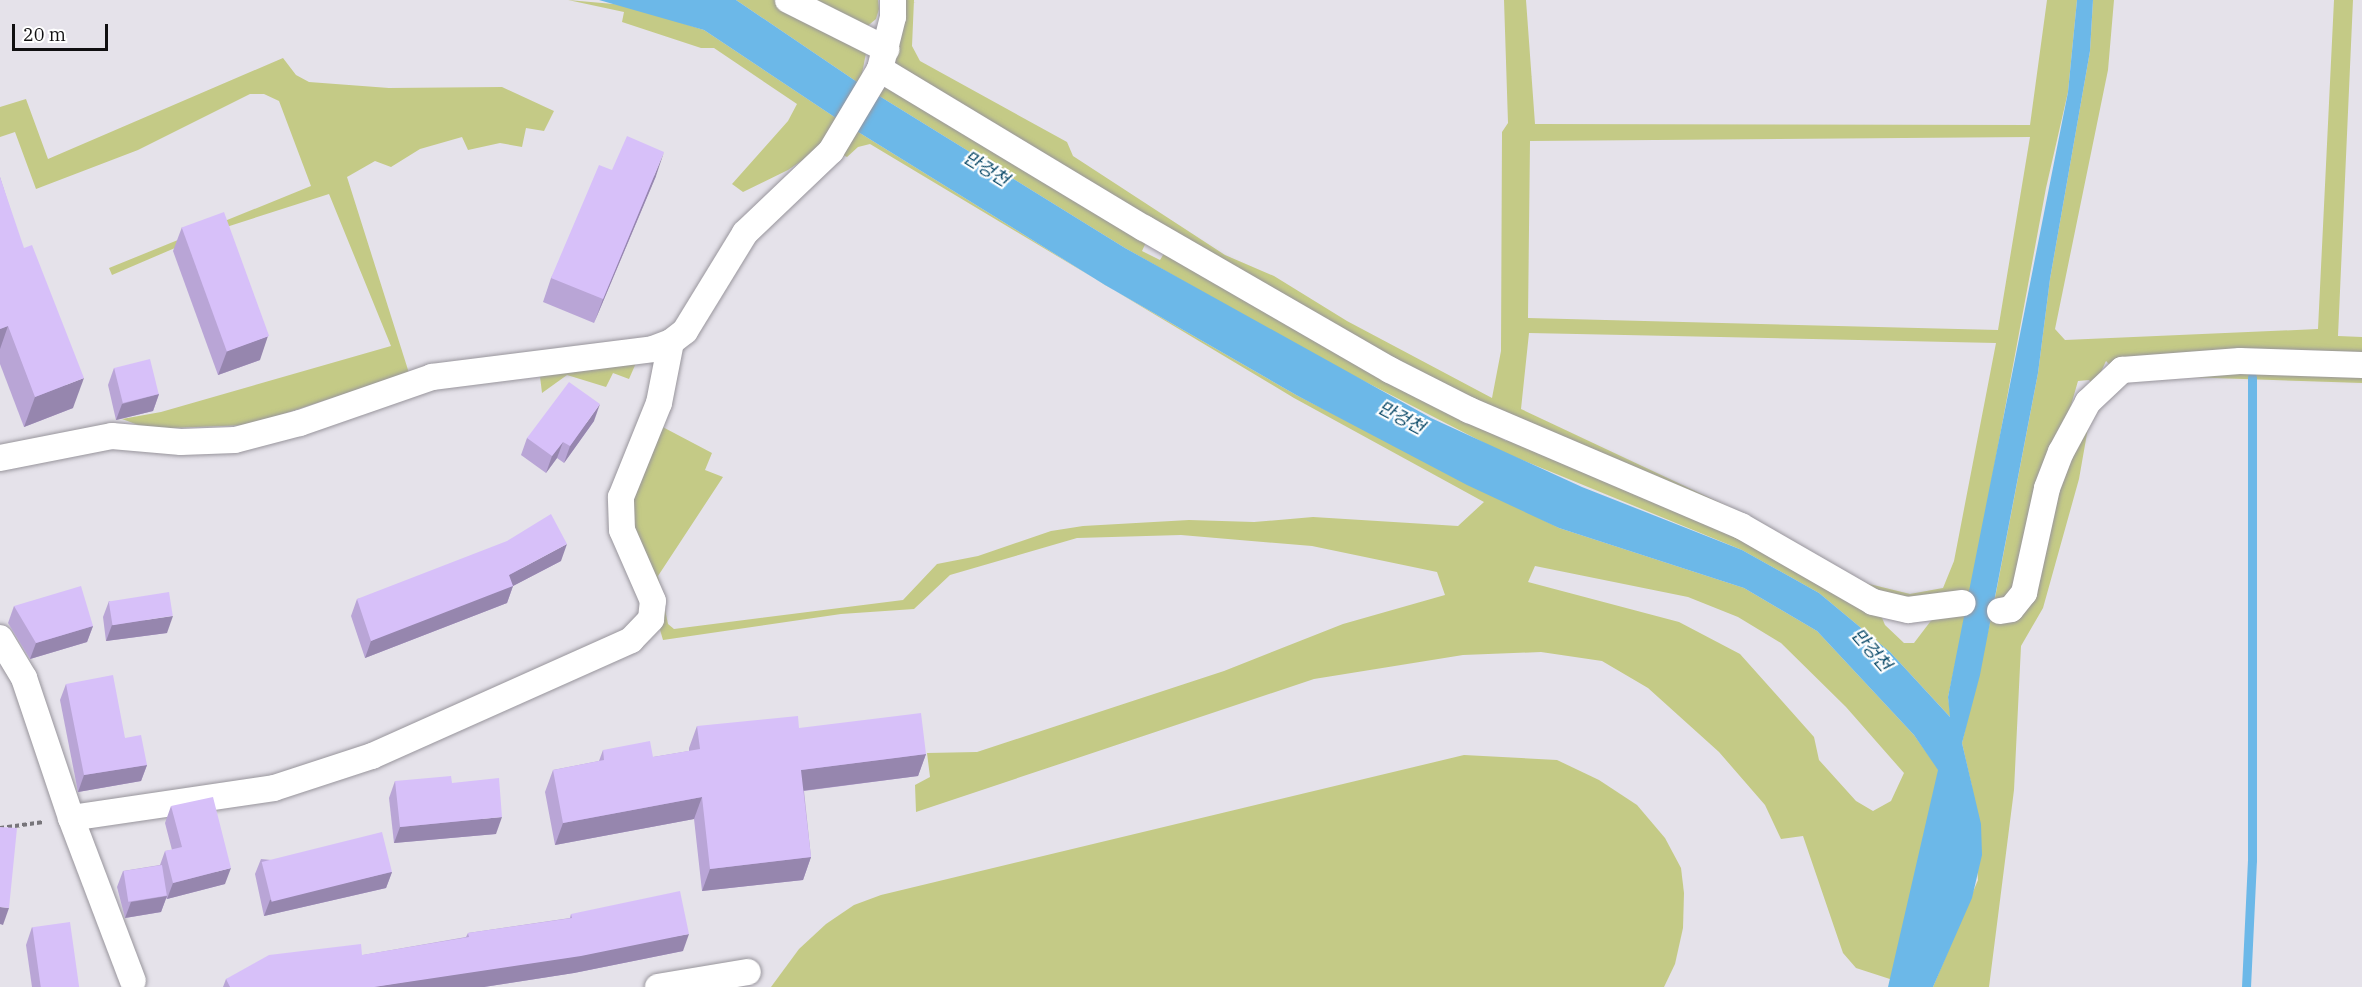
<!DOCTYPE html>
<html>
<head>
<meta charset="utf-8">
<style>
	body { margin:0 }
	#map { position:relative; width:2362px; height:987px; overflow:hidden; background:#e5e2ea; font-family:"IBM Plex Serif","Noto Sans KR",serif }
	div>[style] { position:absolute }
	[style*='--x'] { left:calc(var(--x)*1px); top:calc(var(--y)*1px); width:calc(var(--w)*1px); rotate:calc(var(--a)*1deg) }
	.green>* { inset:0; background:#c4ca86 }
	.water>* { inset:0; background:#6cb8e8 }
	.stream>* { height:9px; margin:-4.5px; padding:0 4.5px; transform-origin:4.5px; border-radius:4.5px; background:#6cb8e8 }
	.path>* { height:4px; margin-top:-2px; transform-origin:0; background:repeating-linear-gradient(90deg,#77757a 0 4.5px,transparent 0 7.5px) }
	.roads { filter:drop-shadow(0 0 2px #98959c) drop-shadow(0 0 2px #98959c) }
	.minor>* { height:26px; margin:-13px; padding:0 13px; transform-origin:13px; border-radius:13px; background:#fff }
	.wall>* { inset:0; background:#b9a5d6 }
	.shaded-wall>* { inset:0; background:#9686ae }
	.building>* { inset:0; background:#d7c0f9; transform-origin:0 0 }
	span { translate:-50% -50%; white-space:nowrap; text-align:center; line-height:1.15; -webkit-text-stroke:4.5px #fff; paint-order:stroke }
	.water-label { font-size:18px; color:#074766; font-style:italic }
	.scale { position:absolute; left:12px; top:24px; width:96px; height:27px; box-sizing:border-box; border:3px solid #100f11; border-top:0; padding-left:8px; font-size:18px; line-height:21px; white-space:nowrap; color:#100f11; -webkit-text-stroke:4px #fff; paint-order:stroke }
</style>
</head>
<body>
<div id="map">
	<div class="green">
		<div style="clip-path:polygon(568px 0,625px 5px,704px 30px,839px 120px,825px 145px,788px 170px,743px 192px,732px 184px,788px 121px,797px 104px,714px 48px,701px 48px,622px 22px,624px 12px)"></div>
		<div style="clip-path:polygon(736px 0,778px 0,858px 43px,866px 53px,860px 84px)"></div>
		<div style="clip-path:polygon(803px 0,878px 0,879px 9px,876px 19px,864px 29px)"></div>
		<div style="clip-path:polygon(evenodd,895px 0,914px 0,912px 46px,920px 61px,1067px 142px,1073px 156px,1225px 255px,1274px 276px,1347px 321px,1492px 398px,1501px 351px,1502px 132px,1508px 123px,1504px 0,1526px 0,1535px 124px,2030px 125px,2047px 0,2077px 0,2068px 92px,2046px 188px,1970px 597px,1898px 602px,1452px 394px,897px 71px,891px 50px,895px 0,2030px 137px,1998px 330px,1528px 318px,1530px 141px,2030px 137px,895px 0,1529px 333px,1996px 343px,1954px 561px,1943px 588px,1910px 594px,1861px 582px,1742px 513px,1521px 409px,1529px 333px)"></div>
		<div style="clip-path:polygon(2093px 0,2114px 0,2108px 70px,2055px 329px,2065px 340px,2318px 329px,2334px 0,2353px 0,2338px 336px,2362px 337px,2362px 362px,2111px 366px,2106px 361px,2094px 387px,2089px 380px,2078px 381px,2018px 589px,2001px 603px,1995px 598px,2038px 373px,2050px 279px,2090px 51px)"></div>
		<div style="clip-path:polygon(283px 58px,296px 75px,309px 82px,389px 88px,502px 87px,554px 111px,544px 131px,526px 128px,522px 147px,500px 143px,468px 150px,462px 137px,420px 149px,391px 167px,375px 161px,347px 177px,409px 373px,249px 425px,169px 428px,141px 426px,122px 419px,161px 412px,391px 346px,329px 194px,217px 230px,112px 275px,109px 268px,311px 186px,279px 101px,264px 94px,250px 94px,138px 150px,36px 189px,15px 132px,0 137px,0 107px,26px 99px,48px 159px)"></div>
		<div style="clip-path:polygon(889px 85px,1149px 236px,1142px 251px,1160px 260px,1168px 247px,1506px 441px,1513px 433px,1666px 498px,1880px 613px,1885px 625px,1904px 643px,1914px 643px,1933px 618px,1966px 614px,1948px 697px,1951px 718px,1890px 652px,1819px 593px,1742px 550px,1500px 451px,1321px 359px,1125px 248px,876px 94px)"></div>
		<div style="clip-path:polygon(evenodd,855px 130px,1105px 285px,1298px 396px,1559px 528px,1744px 588px,1817px 631px,1914px 735px,1939px 770px,1893px 980px,1856px 968px,1843px 953px,1803px 836px,1781px 839px,1765px 805px,1719px 752px,1648px 688px,1602px 661px,1541px 652px,1463px 655px,1314px 679px,916px 812px,915px 785px,930px 777px,927px 753px,977px 752px,1224px 671px,1343px 624px,1445px 595px,1437px 572px,1312px 546px,1181px 535px,1077px 538px,950px 575px,914px 609px,841px 614px,663px 640px,626px 512px,657px 424px,712px 453px,705px 470px,723px 477px,658px 576px,668px 624px,674px 629px,903px 600px,937px 564px,978px 556px,1051px 531px,1083px 526px,1189px 520px,1254px 522px,1313px 517px,1458px 526px,1484px 502px,1294px 398px,870px 144px,858px 147px,847px 157px,841px 154px,855px 130px,1535px 566px,1688px 597px,1738px 617px,1781px 643px,1846px 707px,1904px 773px,1891px 801px,1873px 811px,1856px 801px,1819px 760px,1814px 737px,1740px 654px,1679px 622px,1528px 582px,1535px 566px)"></div>
		<div style="clip-path:polygon(636px 363px,629px 379px,613px 373px,606px 387px,567px 375px,542px 393px,539px 368px)"></div>
		<div style="clip-path:polygon(2362px 370px,2362px 383px,2125px 375px)"></div>
		<div style="clip-path:polygon(2092px 405px,2079px 479px,2043px 608px,2021px 646px,2014px 790px,1989px 987px,1933px 987px,1978px 880px,1972px 787px,1962px 743px,1991px 618px,2013px 613px)"></div>
		<div style="clip-path:polygon(1464px 755px,1557px 760px,1599px 780px,1637px 805px,1665px 838px,1681px 868px,1684px 893px,1683px 928px,1675px 964px,1664px 987px,771px 987px,799px 949px,826px 924px,854px 905px,881px 895px)"></div>
	</div>
	<div class="water">
		<div style="clip-path:polygon(599px 0,736px 0,860px 84px,839px 120px,704px 30px)"></div>
		<div style="clip-path:polygon(2077px 0,2093px 0,2090px 51px,2050px 279px,2038px 373px,1980px 675px,1962px 743px,1981px 824px,1982px 855px,1972px 898px,1933px 987px,1888px 987px,1938px 770px,1914px 735px,1817px 631px,1744px 588px,1559px 528px,1467px 485px,1298px 396px,1105px 285px,855px 130px,876px 94px,1125px 248px,1431px 418px,1582px 487px,1742px 550px,1819px 593px,1890px 652px,1950px 717px,1948px 697px,2068px 92px)"></div>
	</div>
	<div class="stream">
		<div style="--x:2246;--y:987;--w:127;--a:-87.3"></div>
		<div style="--x:2252;--y:860;--w:483;--a:-90"></div>
	</div>
	<div class="path">
		<div style="--x:0;--y:828;--w:44;--a:-7.8"></div>
	</div>
	<div class="roads">
		<div class="minor">
			<div style="--x:788;--y:0;--w:110;--a:26.6"></div>
			<div style="--x:880;--y:69;--w:308;--a:31.1"></div>
			<div style="--x:1144;--y:228;--w:284;--a:30"></div>
			<div style="--x:1390;--y:370;--w:89;--a:26.9"></div>
			<div style="--x:1469;--y:410;--w:296;--a:23.1"></div>
			<div style="--x:1741;--y:526;--w:152;--a:29.9"></div>
			<div style="--x:1873;--y:602;--w:36;--a:13"></div>
			<div style="--x:1908;--y:610;--w:55;--a:-7.3"></div>
			<div style="--x:0;--y:458;--w:114;--a:-11.1"></div>
			<div style="--x:112;--y:436;--w:69;--a:5"></div>
			<div style="--x:181;--y:442;--w:54;--a:-2.1"></div>
			<div style="--x:235;--y:440;--w:67;--a:-14.7"></div>
			<div style="--x:300;--y:423;--w:140;--a:-19.2"></div>
			<div style="--x:432;--y:377;--w:223;--a:-7.2"></div>
			<div style="--x:653;--y:349;--w:19;--a:-21"></div>
			<div style="--x:671;--y:342;--w:18;--a:-38"></div>
			<div style="--x:685;--y:331;--w:115;--a:-58.5"></div>
			<div style="--x:745;--y:233;--w:119;--a:-43.6"></div>
			<div style="--x:831;--y:151;--w:96;--a:-59.1"></div>
			<div style="--x:880;--y:69;--w:54;--a:-76"></div>
			<div style="--x:893;--y:17;--w:17;--a:-90"></div>
			<div style="--x:2000;--y:611;--w:11;--a:-10"></div>
			<div style="--x:2011;--y:609;--w:21;--a:-51"></div>
			<div style="--x:2024;--y:593;--w:107;--a:-77.6"></div>
			<div style="--x:2047;--y:488;--w:39;--a:-69"></div>
			<div style="--x:2061;--y:452;--w:57;--a:-61.6"></div>
			<div style="--x:2088;--y:402;--w:47;--a:-43.3"></div>
			<div style="--x:2122;--y:370;--w:118;--a:-4.4"></div>
			<div style="--x:2240;--y:361;--w:122;--a:1.9"></div>
			<div style="--x:0;--y:638;--w:47;--a:59"></div>
			<div style="--x:24;--y:678;--w:148;--a:71.4"></div>
			<div style="--x:71;--y:818;--w:174;--a:69.2"></div>
			<div style="--x:71;--y:818;--w:205;--a:-8.4"></div>
			<div style="--x:274;--y:788;--w:103;--a:-18.1"></div>
			<div style="--x:372;--y:756;--w:284;--a:-24.1"></div>
			<div style="--x:631;--y:640;--w:29;--a:-46"></div>
			<div style="--x:651;--y:619;--w:18;--a:-84"></div>
			<div style="--x:653;--y:601;--w:77;--a:-113.6"></div>
			<div style="--x:622;--y:530;--w:33;--a:-92"></div>
			<div style="--x:621;--y:497;--w:101;--a:-68"></div>
			<div style="--x:659;--y:403;--w:62;--a:-78.9"></div>
			<div style="--x:658;--y:987;--w:91;--a:-9.5"></div>
		</div>
	</div>
	<div class="wall">
		<div style="clip-path:polygon(612px 170px,656px 176px,594px 323px,543px 302px,551px 278px)"></div>
		<div style="clip-path:polygon(0 177px,73px 408px,24px 427px,0 364px)"></div>
		<div style="clip-path:polygon(182px 227px,260px 360px,218px 375px,173px 251px)"></div>
		<div style="clip-path:polygon(114px 368px,159px 394px,153px 411px,116px 420px,108px 385px)"></div>
		<div style="clip-path:polygon(594px 421px,564px 463px,557px 458px,546px 473px,521px 455px,527px 438px)"></div>
		<div style="clip-path:polygon(561px 561px,513px 586px,507px 603px,365px 658px,351px 616px,357px 599px)"></div>
		<div style="clip-path:polygon(109px 601px,167px 633px,106px 641px,103px 617px)"></div>
		<div style="clip-path:polygon(14px 606px,93px 626px,87px 642px,30px 659px,8px 623px)"></div>
		<div style="clip-path:polygon(66px 684px,125px 738px,147px 765px,141px 781px,78px 792px,60px 700px)"></div>
		<div style="clip-path:polygon(697px 726px,799px 728px,926px 754px,918px 776px,804px 791px,811px 857px,803px 880px,702px 891px,694px 819px,555px 845px,545px 792px,553px 770px,599px 761px,603px 750px,653px 757px,689px 751px,689px 748px)"></div>
		<div style="clip-path:polygon(395px 781px,452px 783px,496px 834px,394px 843px,389px 798px)"></div>
		<div style="clip-path:polygon(171px 806px,225px 884px,167px 899px,166px 898px,161px 912px,125px 918px,117px 887px,123px 871px,160px 865px,165px 851px,172px 850px,165px 823px)"></div>
		<div style="clip-path:polygon(261px 859px,392px 872px,386px 888px,264px 916px,255px 874px)"></div>
		<div style="clip-path:polygon(571px 914px,683px 951px,574px 973px,484px 987px,223px 987px,226px 979px,466px 937px,468px 933px,570px 918px)"></div>
		<div style="clip-path:polygon(32px 927px,79px 987px,32px 987px,26px 945px)"></div>
	</div>
	<div class="shaded-wall">
		<div style="clip-path:polygon(664px 152px,656px 176px,594px 323px,603px 299px)"></div>
		<div style="clip-path:polygon(8px 326px,0 349px,0 329px)"></div>
		<div style="clip-path:polygon(268px 336px,260px 360px,218px 375px,227px 351px)"></div>
		<div style="clip-path:polygon(84px 378px,73px 408px,24px 427px,35px 397px)"></div>
		<div style="clip-path:polygon(159px 394px,153px 411px,116px 420px,122px 404px)"></div>
		<div style="clip-path:polygon(600px 404px,594px 421px,564px 463px,570px 446px)"></div>
		<div style="clip-path:polygon(563px 442px,557px 458px,546px 473px,552px 456px)"></div>
		<div style="clip-path:polygon(567px 544px,561px 561px,513px 586px,507px 603px,365px 658px,371px 641px,509px 575px)"></div>
		<div style="clip-path:polygon(173px 616px,167px 633px,106px 641px,112px 625px)"></div>
		<div style="clip-path:polygon(93px 626px,87px 642px,30px 659px,36px 643px)"></div>
		<div style="clip-path:polygon(926px 754px,918px 776px,793px 792px,801px 770px)"></div>
		<div style="clip-path:polygon(147px 765px,141px 781px,78px 792px,84px 775px)"></div>
		<div style="clip-path:polygon(702px 797px,694px 819px,555px 845px,563px 823px)"></div>
		<div style="clip-path:polygon(502px 817px,496px 834px,394px 843px,400px 827px)"></div>
		<div style="clip-path:polygon(811px 857px,803px 880px,702px 891px,710px 869px)"></div>
		<div style="clip-path:polygon(231px 868px,225px 884px,167px 899px,173px 883px)"></div>
		<div style="clip-path:polygon(392px 872px,386px 888px,264px 916px,270px 900px)"></div>
		<div style="clip-path:polygon(167px 896px,161px 912px,125px 918px,131px 902px)"></div>
		<div style="clip-path:polygon(0 907px,9px 908px,3px 925px,0 924px)"></div>
		<div style="clip-path:polygon(689px 934px,683px 951px,574px 973px,484px 987px,374px 987px)"></div>
	</div>
	<div class="building">
		<div style="clip-path:polygon(627px 136px,664px 152px,603px 299px,551px 278px,599px 165px,612px 170px)"></div>
		<div style="clip-path:polygon(0 177px,24px 248px,32px 245px,84px 378px,35px 397px,8px 326px,0 329px)"></div>
		<div style="left:224px;top:212px;width:132px;height:45px;rotate:70deg"></div>
		<div style="left:150px;top:359px;width:36px;height:37px;rotate:76deg"></div>
		<div style="clip-path:polygon(569px 382px,600px 404px,570px 446px,563px 442px,552px 456px,527px 438px)"></div>
		<div style="clip-path:polygon(551px 514px,567px 544px,509px 575px,513px 586px,371px 641px,357px 599px,507px 541px)"></div>
		<div style="clip-path:polygon(81px 586px,93px 626px,36px 643px,14px 606px)"></div>
		<div style="left:169px;top:592px;width:24px;height:61px;rotate:81deg"></div>
		<div style="clip-path:polygon(113px 675px,125px 738px,141px 735px,147px 765px,84px 775px,66px 684px)"></div>
		<div style="clip-path:polygon(921px 713px,926px 754px,801px 770px,811px 857px,710px 869px,702px 797px,563px 823px,553px 770px,604px 760px,603px 750px,650px 741px,653px 757px,700px 749px,697px 726px,798px 716px,799px 728px)"></div>
		<div style="clip-path:polygon(451px 776px,452px 783px,499px 778px,502px 817px,400px 827px,395px 781px)"></div>
		<div style="clip-path:polygon(213px 797px,231px 868px,173px 883px,165px 851px,182px 847px,171px 806px)"></div>
		<div style="clip-path:polygon(0 827px,17px 828px,9px 908px,0 907px)"></div>
		<div style="left:382px;top:832px;width:41px;height:124px;rotate:76deg"></div>
		<div style="left:162px;top:865px;width:31px;height:39px;rotate:81deg"></div>
		<div style="clip-path:polygon(680px 891px,689px 934px,581px 956px,374px 987px,230px 987px,226px 979px,269px 955px,361px 944px,362px 955px,469px 937px,468px 933px,572px 918px,571px 914px)"></div>
		<div style="left:70px;top:922px;width:66px;height:38px;rotate:82deg"></div>
	</div>
	<div class="water-label">
		<span style="left:986px;top:169px;rotate:32deg">만겅천</span>
		<span style="left:1401px;top:418px;rotate:28deg">만겅천</span>
		<span style="left:1871px;top:650px;rotate:49deg">만겅천</span>
	</div>
	<div class="scale">20 m</div>
</div>
</body>
</html>
